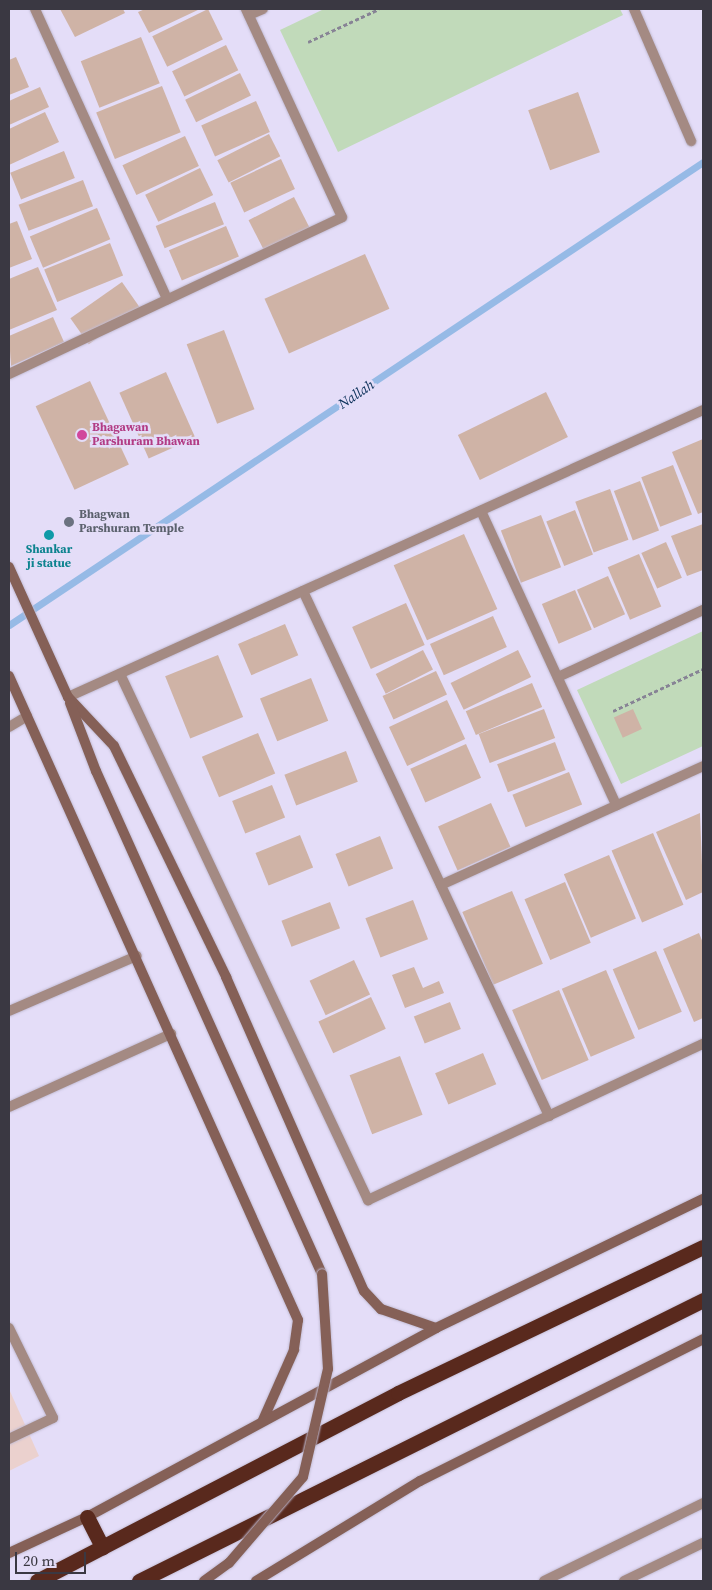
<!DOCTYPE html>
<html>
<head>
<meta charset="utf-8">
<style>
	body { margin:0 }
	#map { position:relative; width:712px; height:1590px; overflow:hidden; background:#e4ddf8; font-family:"Source Serif 4",serif }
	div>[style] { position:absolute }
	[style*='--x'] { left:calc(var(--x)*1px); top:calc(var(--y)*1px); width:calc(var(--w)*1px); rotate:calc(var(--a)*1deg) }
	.industrial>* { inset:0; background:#ebd1ce }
	.green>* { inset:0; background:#c1daba }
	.stream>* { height:7px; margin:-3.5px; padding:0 3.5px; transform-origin:3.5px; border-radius:3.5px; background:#96bae6 }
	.building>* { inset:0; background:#cfb3a6; transform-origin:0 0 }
	.path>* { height:3px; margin-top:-1.5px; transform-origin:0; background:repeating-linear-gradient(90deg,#878395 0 4px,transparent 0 6.5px) }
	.roads { filter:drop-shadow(0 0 1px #c2bcd4) drop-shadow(0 0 1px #c2bcd4) }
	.lane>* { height:10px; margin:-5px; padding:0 5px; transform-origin:5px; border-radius:5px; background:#a48a83 }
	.street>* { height:10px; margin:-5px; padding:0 5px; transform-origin:5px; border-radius:5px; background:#a48a83 }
	.secondary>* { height:10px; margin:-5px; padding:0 5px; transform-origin:5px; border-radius:5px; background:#856057 }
	.highway>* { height:15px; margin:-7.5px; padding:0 7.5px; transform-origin:7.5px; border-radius:7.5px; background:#59291d }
	.bridges { filter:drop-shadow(0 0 1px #c2bcd4) drop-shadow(0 0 1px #c2bcd4) }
	.secondary-bridge>* { height:10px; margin:-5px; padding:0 5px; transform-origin:5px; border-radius:5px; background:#856057 }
	.dots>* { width:14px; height:14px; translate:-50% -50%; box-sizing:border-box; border:2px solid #e4ddf8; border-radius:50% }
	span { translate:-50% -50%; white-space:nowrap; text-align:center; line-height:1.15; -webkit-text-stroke:5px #e4ddf8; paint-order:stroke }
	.hotel-label { font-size:12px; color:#b23c85; font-weight:700 }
	.left { translate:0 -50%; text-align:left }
	.worship-label { font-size:12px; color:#5b616d; font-weight:700 }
	.culture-label { font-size:12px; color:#0d838f; font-weight:700 }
	.water-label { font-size:14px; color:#0b3059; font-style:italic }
	.frame { position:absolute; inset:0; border:10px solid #3a3842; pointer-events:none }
	.scale { position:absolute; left:15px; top:1552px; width:71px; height:22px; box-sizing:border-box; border:2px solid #3a3842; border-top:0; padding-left:6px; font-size:15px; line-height:18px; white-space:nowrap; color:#3a3842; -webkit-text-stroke:4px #e4ddf8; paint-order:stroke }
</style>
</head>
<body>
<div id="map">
	<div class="industrial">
		<div style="clip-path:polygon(9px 1389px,39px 1456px,9px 1471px)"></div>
	</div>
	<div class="green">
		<div style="clip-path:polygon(324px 9px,620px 9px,623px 15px,338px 152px,280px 30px)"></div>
		<div style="clip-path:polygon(703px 631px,703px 746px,621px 784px,577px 690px)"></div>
	</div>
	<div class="stream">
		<div style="--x:9;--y:625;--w:834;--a:-33.71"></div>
	</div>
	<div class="building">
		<div style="clip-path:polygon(60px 9px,123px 9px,125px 13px,75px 37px)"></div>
		<div style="clip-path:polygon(145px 9px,200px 9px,149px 33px,138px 12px)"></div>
		<div style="left:208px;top:9px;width:34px;height:62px;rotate:64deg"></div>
		<div style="left:141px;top:37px;width:50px;height:65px;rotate:68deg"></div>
		<div style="left:226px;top:45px;width:28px;height:60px;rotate:64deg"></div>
		<div style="clip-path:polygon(16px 57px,29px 87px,9px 95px,9px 60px)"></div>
		<div style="left:240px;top:73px;width:25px;height:61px;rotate:64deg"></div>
		<div style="left:162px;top:86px;width:50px;height:71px;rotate:68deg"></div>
		<div style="clip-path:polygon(40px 87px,49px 107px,9px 125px,9px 101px)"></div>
		<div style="left:578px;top:92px;width:64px;height:53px;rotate:70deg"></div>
		<div style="left:256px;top:101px;width:34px;height:60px;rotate:66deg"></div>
		<div style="clip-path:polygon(45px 112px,59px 142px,9px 165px,9px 129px)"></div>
		<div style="left:269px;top:134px;width:25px;height:58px;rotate:63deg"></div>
		<div style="left:185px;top:136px;width:33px;height:69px;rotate:65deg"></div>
		<div style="left:64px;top:151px;width:29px;height:58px;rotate:68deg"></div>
		<div style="left:281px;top:159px;width:33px;height:56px;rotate:65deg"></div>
		<div style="left:200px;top:168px;width:30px;height:61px;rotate:64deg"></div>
		<div style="left:83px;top:180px;width:28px;height:69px;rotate:69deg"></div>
		<div style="left:294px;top:197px;width:35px;height:51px;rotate:63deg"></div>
		<div style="left:215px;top:202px;width:24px;height:64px;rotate:68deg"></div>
		<div style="left:97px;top:208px;width:34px;height:73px;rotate:67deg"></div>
		<div style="clip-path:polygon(17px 221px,32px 259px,9px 268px,9px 224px)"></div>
		<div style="left:226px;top:226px;width:33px;height:62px;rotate:67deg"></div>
		<div style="left:110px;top:243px;width:35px;height:71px;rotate:68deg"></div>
		<div style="left:365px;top:254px;width:60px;height:110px;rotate:66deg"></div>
		<div style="clip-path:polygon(38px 267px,57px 310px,9px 330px,9px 279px)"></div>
		<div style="left:122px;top:282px;width:32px;height:63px;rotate:55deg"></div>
		<div style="clip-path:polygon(53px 317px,64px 342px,11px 366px,9px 336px)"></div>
		<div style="left:224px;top:330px;width:85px;height:40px;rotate:69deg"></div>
		<div style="left:166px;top:372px;width:72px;height:51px;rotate:66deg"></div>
		<div style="left:90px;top:381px;width:92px;height:60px;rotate:65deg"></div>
		<div style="left:546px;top:392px;width:50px;height:98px;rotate:64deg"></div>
		<div style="clip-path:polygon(703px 439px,703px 512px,698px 514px,672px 452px)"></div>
		<div style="left:673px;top:465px;width:53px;height:34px;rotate:69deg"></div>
		<div style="left:640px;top:481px;width:53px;height:28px;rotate:69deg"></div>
		<div style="left:610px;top:489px;width:54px;height:37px;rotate:70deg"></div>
		<div style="left:575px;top:510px;width:48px;height:31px;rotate:68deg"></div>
		<div style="left:541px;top:515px;width:56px;height:43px;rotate:69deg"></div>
		<div style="clip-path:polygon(703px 524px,703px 570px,687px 576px,671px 536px)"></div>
		<div style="left:464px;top:534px;width:82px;height:77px;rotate:66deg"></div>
		<div style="left:666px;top:542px;width:39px;height:27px;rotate:66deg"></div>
		<div style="left:639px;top:554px;width:57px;height:34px;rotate:67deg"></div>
		<div style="left:608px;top:576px;width:42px;height:34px;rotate:66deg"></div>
		<div style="left:575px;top:590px;width:43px;height:36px;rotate:67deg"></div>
		<div style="left:406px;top:603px;width:46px;height:59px;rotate:66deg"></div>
		<div style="left:493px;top:616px;width:34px;height:69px;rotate:66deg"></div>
		<div style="left:285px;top:624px;width:34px;height:51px;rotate:67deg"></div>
		<div style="left:423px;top:650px;width:22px;height:53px;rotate:63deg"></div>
		<div style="left:518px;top:650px;width:30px;height:75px;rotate:64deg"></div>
		<div style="left:218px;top:655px;width:67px;height:57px;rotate:68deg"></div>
		<div style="left:436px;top:671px;width:26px;height:59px;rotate:65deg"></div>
		<div style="left:311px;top:678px;width:46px;height:55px;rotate:68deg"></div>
		<div style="left:532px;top:683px;width:26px;height:72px;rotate:67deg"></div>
		<div style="left:447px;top:700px;width:43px;height:64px;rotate:65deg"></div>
		<div style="left:544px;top:709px;width:31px;height:70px;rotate:69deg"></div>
		<div style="left:633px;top:709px;width:22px;height:21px;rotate:66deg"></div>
		<div style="left:258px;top:733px;width:44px;height:61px;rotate:67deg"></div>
		<div style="left:555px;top:742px;width:30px;height:62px;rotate:69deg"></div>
		<div style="left:466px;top:744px;width:37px;height:61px;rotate:66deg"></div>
		<div style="left:346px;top:751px;width:33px;height:66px;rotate:69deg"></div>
		<div style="left:569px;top:772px;width:35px;height:61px;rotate:68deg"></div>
		<div style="left:272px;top:785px;width:35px;height:43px;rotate:68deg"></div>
		<div style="left:491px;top:803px;width:48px;height:58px;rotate:66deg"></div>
		<div style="clip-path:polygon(700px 813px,703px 892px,686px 900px,656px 832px)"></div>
		<div style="left:653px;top:833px;width:78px;height:45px;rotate:67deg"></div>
		<div style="left:300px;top:835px;width:35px;height:48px;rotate:68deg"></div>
		<div style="left:380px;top:836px;width:35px;height:48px;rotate:68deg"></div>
		<div style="left:609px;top:855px;width:69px;height:49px;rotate:67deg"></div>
		<div style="left:565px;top:882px;width:66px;height:44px;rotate:67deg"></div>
		<div style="left:512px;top:891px;width:79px;height:54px;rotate:67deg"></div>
		<div style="left:413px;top:900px;width:42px;height:51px;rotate:69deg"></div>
		<div style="left:330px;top:902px;width:28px;height:52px;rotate:69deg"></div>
		<div style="clip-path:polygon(699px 933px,703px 943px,703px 1018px,694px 1022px,663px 949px)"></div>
		<div style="left:656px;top:951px;width:66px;height:47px;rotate:67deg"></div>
		<div style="left:354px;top:960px;width:38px;height:49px;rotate:65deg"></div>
		<div style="clip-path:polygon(414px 967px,423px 988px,439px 981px,444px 993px,405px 1008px,392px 975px)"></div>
		<div style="left:606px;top:970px;width:74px;height:48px;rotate:67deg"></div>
		<div style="left:559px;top:990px;width:76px;height:51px;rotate:67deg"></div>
		<div style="left:371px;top:997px;width:35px;height:58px;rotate:65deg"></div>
		<div style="left:450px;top:1002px;width:29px;height:39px;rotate:68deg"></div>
		<div style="left:483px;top:1053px;width:34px;height:52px;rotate:67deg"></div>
		<div style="left:400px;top:1056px;width:63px;height:54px;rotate:69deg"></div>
	</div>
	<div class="path">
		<div style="--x:308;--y:42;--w:78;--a:-24.9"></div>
		<div style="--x:613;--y:711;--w:99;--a:-25"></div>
	</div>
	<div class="roads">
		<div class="lane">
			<div style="--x:9;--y:1011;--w:139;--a:-23.3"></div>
			<div style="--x:9;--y:1107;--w:178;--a:-24.3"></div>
			<div style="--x:9;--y:1328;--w:100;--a:63.9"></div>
			<div style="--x:53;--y:1418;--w:49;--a:154.5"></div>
		</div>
		<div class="street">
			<div style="--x:35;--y:9;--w:319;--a:65.5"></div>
			<div style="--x:634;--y:9;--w:144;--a:66.6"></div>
			<div style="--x:249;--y:15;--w:15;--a:-23"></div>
			<div style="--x:9;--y:374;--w:368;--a:-25.2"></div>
			<div style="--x:342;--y:217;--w:229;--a:-114.8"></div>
			<div style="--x:481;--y:511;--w:324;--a:65.3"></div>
			<div style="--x:303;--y:591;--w:580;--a:64.89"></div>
			<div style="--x:120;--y:674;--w:582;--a:64.76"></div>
			<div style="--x:368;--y:1200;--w:370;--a:-25"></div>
			<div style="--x:558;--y:677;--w:160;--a:-24.8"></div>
			<div style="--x:68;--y:697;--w:697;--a:-24.32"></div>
			<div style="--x:9;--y:727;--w:21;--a:-31"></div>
			<div style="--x:441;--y:885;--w:288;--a:-24.4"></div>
			<div style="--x:544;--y:1581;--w:177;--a:-26.1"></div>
			<div style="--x:624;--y:1581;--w:88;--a:-25.7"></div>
		</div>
		<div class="secondary">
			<div style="--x:9;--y:567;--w:143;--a:65.6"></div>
			<div style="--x:68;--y:697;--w:67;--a:46.8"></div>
			<div style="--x:114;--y:746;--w:257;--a:64.1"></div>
			<div style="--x:226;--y:977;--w:343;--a:66.3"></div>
			<div style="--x:364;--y:1291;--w:25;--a:47"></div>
			<div style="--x:381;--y:1309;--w:58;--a:19.1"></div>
			<div style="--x:9;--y:676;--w:706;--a:65.83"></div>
			<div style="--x:298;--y:1320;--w:30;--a:98"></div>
			<div style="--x:294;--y:1350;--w:77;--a:113.9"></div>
			<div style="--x:70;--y:703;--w:73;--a:69.1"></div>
			<div style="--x:96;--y:771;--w:551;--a:65.81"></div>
			<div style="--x:9;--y:1553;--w:86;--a:-24.8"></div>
			<div style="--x:87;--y:1517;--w:397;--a:-28.4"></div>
			<div style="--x:436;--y:1328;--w:297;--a:-25.8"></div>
			<div style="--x:256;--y:1581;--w:192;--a:-31.4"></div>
			<div style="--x:420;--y:1481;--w:317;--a:-26.6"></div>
		</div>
		<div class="highway">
			<div style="--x:87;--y:1517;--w:34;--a:63"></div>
			<div style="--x:37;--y:1581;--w:407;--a:-27.5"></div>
			<div style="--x:398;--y:1393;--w:338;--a:-25.6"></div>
			<div style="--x:139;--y:1581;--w:630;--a:-26.48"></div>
		</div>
	</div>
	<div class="bridges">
		<div class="secondary-bridge">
			<div style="--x:204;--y:1581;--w:31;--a:-36"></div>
			<div style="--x:229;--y:1563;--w:113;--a:-49.3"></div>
			<div style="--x:303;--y:1477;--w:111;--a:-77"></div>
			<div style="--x:328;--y:1369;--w:95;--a:-93.6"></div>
		</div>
	</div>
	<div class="dots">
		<div style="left:82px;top:435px;background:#d1479c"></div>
		<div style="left:69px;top:522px;background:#6b7280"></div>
		<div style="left:49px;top:535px;background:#0f9aa8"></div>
	</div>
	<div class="hotel-label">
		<span class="left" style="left:92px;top:435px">Bhagawan<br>Parshuram Bhawan</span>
	</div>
	<div class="worship-label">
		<span class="left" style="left:79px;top:522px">Bhagwan<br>Parshuram Temple</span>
	</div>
	<div class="culture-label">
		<span style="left:49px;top:557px">Shankar<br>ji statue</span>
	</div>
	<div class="water-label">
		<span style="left:356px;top:394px;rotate:-34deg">Nallah</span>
	</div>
	<div class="frame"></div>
	<div class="scale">20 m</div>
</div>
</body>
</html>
